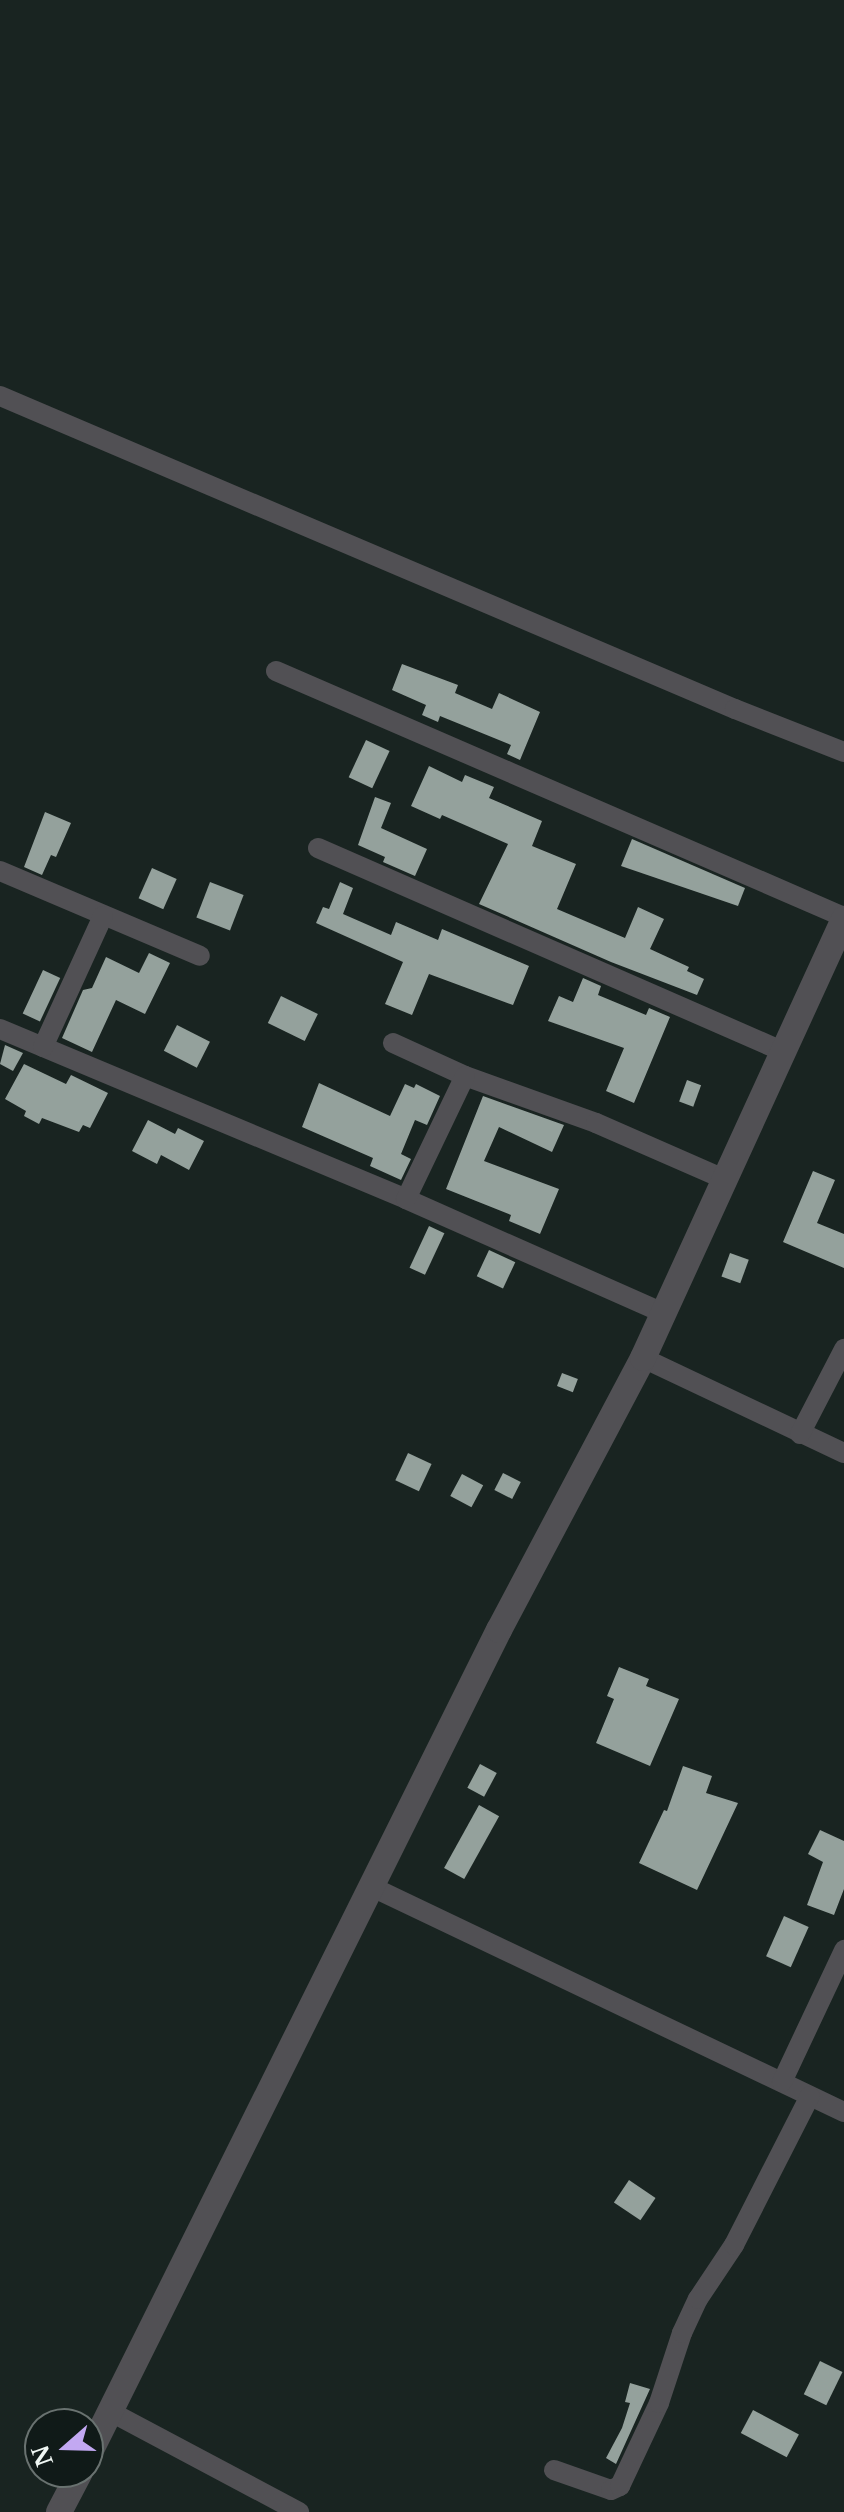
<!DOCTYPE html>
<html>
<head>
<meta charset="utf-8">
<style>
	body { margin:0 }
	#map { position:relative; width:844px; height:2512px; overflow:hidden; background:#192421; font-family:"Libre Baskerville",serif }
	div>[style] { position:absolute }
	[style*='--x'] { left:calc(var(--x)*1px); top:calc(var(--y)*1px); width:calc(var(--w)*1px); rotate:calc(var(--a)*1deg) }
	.building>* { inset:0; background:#94a19c; transform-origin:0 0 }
	.minor>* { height:20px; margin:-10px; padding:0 10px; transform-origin:10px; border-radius:10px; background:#515054 }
	.tertiary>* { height:26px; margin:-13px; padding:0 13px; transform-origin:13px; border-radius:13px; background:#515054 }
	span { translate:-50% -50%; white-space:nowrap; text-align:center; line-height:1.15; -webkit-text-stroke:8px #101a18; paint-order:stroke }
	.north { position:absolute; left:24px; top:2408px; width:80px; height:80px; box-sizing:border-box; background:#101a18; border:2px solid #697270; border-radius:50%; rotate:250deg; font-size:22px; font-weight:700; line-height:32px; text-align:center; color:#eff6f3 }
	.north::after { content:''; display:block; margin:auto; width:28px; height:36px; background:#c2a8f2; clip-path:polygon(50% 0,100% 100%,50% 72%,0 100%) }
</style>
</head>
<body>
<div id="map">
	<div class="building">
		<div style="clip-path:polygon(402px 664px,458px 685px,455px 693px,492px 709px,499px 693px,540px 712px,520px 760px,507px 754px,511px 745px,440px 716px,438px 722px,422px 715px,426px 705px,392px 690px)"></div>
		<div style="left:366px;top:740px;width:26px;height:41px;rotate:25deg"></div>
		<div style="clip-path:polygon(429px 766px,462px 782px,465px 775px,494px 787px,489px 798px,542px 821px,532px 846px,576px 864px,557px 909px,625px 938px,638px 907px,664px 919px,650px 949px,689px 967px,687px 971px,704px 979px,697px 995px,611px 962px,479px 904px,508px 844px,442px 815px,440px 819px,411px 806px)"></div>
		<div style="clip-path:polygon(375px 797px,391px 803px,381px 828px,427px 849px,415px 876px,383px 862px,385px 857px,358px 845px)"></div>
		<div style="clip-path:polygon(45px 812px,71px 823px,56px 857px,51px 855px,42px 875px,24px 867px)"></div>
		<div style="clip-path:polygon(632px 839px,745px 888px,738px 906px,621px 866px)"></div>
		<div style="left:152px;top:868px;width:27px;height:33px;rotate:24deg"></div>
		<div style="left:210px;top:882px;width:36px;height:38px;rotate:21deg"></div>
		<div style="clip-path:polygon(340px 882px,353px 888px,343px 914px,391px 935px,396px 922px,438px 940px,442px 929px,529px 966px,513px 1005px,429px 974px,412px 1015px,385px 1004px,403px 962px,316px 923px,323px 907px,329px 909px)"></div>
		<div style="clip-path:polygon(149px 953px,170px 963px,145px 1014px,116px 1000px,92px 1052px,62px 1038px,83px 990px,92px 988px,106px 957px,139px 973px)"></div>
		<div style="left:43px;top:970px;width:19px;height:48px;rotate:25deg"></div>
		<div style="clip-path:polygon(583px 978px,601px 986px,598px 995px,646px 1015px,649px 1008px,670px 1017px,634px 1103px,606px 1091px,624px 1048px,548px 1021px,559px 996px,573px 1002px)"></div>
		<div style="left:281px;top:996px;width:41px;height:30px;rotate:26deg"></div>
		<div style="left:177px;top:1025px;width:37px;height:29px;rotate:27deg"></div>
		<div style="clip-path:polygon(5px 1045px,23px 1053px,13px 1071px,0 1064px)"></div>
		<div style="clip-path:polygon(24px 1064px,66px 1084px,71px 1075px,108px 1093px,90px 1128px,83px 1125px,79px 1132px,42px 1118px,39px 1124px,24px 1116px,26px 1111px,5px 1099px)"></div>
		<div style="left:687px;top:1080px;width:15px;height:23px;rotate:20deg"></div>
		<div style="clip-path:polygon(319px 1083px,390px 1116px,405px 1084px,414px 1088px,416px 1084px,440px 1096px,427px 1125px,415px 1120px,401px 1154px,411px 1159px,401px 1180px,370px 1166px,373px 1158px,302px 1127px)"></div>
		<div style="clip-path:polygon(483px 1096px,564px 1125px,552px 1152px,499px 1127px,484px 1161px,559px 1189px,540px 1234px,509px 1221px,511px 1215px,446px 1189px)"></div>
		<div style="clip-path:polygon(148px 1120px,175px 1134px,178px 1128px,204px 1141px,189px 1170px,161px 1155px,157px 1164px,132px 1151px)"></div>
		<div style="clip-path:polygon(813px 1171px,835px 1180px,817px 1223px,844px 1234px,844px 1268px,783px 1242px)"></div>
		<div style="left:429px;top:1226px;width:17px;height:46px;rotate:25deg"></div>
		<div style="left:489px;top:1250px;width:29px;height:29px;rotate:25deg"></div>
		<div style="left:730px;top:1253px;width:20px;height:25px;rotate:20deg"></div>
		<div style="left:562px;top:1373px;width:17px;height:14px;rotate:21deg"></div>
		<div style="left:408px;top:1453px;width:26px;height:30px;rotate:25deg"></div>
		<div style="left:503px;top:1473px;width:20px;height:19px;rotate:27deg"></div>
		<div style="left:462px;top:1474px;width:24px;height:25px;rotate:28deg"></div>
		<div style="clip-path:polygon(619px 1667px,649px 1679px,646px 1686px,679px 1699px,650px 1766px,596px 1743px,614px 1699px,607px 1696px)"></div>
		<div style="left:480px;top:1764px;width:19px;height:27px;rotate:28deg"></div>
		<div style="clip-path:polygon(683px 1766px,712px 1776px,706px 1793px,738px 1803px,697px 1890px,639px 1863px,664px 1810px,667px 1811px)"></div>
		<div style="left:479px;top:1805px;width:23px;height:72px;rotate:29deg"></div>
		<div style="clip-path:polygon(820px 1830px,844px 1841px,844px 1889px,834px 1915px,807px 1905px,823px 1862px,808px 1854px)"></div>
		<div style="left:784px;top:1916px;width:27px;height:44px;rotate:24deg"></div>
		<div style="left:629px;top:2180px;width:32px;height:27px;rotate:34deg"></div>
		<div style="left:820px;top:2361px;width:25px;height:37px;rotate:26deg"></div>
		<div style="clip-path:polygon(630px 2383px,650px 2389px,616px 2464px,606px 2458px,622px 2428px,630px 2403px,625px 2402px)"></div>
		<div style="left:753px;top:2410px;width:52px;height:26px;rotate:28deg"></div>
	</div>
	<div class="minor">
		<div style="--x:0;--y:396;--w:799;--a:23.07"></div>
		<div style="--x:735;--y:709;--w:117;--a:21.5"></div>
		<div style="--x:276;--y:671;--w:619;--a:23.42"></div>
		<div style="--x:318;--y:848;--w:506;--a:23.63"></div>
		<div style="--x:0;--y:871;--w:217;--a:23"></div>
		<div style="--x:0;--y:1029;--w:440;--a:22.7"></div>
		<div style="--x:406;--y:1199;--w:283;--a:23.9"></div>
		<div style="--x:393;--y:1043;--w:79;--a:24.6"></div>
		<div style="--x:465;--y:1076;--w:139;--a:19.7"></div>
		<div style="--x:596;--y:1123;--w:140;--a:23.6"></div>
		<div style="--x:43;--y:1047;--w:144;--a:-65.4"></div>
		<div style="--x:406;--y:1199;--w:136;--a:-64.4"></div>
		<div style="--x:643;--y:1358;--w:222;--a:25.3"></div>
		<div style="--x:800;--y:1434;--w:96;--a:-62.6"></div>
		<div style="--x:370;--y:1886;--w:525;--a:25.49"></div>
		<div style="--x:782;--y:2082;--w:146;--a:-64.8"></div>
		<div style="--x:111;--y:2412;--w:213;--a:28"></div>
		<div style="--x:554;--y:2470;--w:60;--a:19.3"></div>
		<div style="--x:611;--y:2490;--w:10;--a:-24"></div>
		<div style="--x:620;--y:2486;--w:92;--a:-64.8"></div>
		<div style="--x:659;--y:2403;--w:74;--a:-71.8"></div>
		<div style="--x:682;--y:2333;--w:38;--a:-65"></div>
		<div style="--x:698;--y:2299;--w:65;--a:-56.3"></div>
		<div style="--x:734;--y:2245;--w:167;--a:-63"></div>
	</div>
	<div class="tertiary">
		<div style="--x:88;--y:2456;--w:923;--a:-63.55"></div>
		<div style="--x:499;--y:1630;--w:308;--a:-62.1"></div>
		<div style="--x:643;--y:1358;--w:483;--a:-65.4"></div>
		<div style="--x:59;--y:2512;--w:45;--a:-62.3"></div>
	</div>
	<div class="north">N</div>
</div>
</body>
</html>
